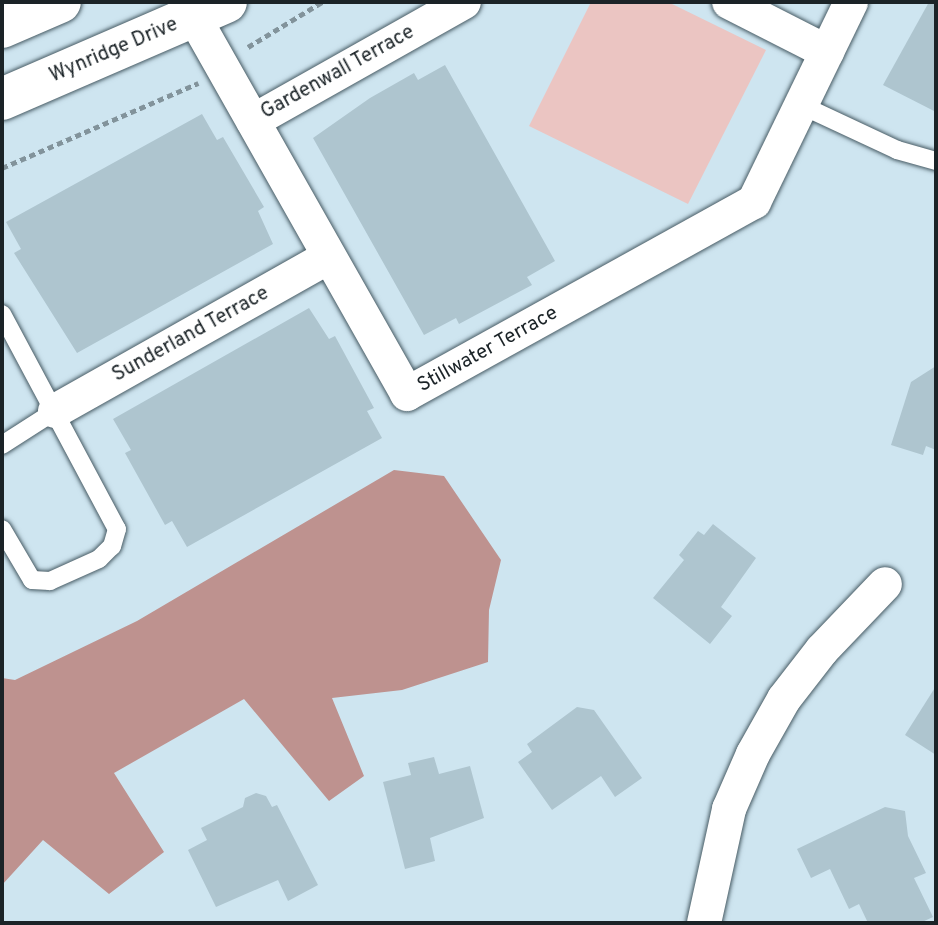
<!DOCTYPE html>
<html>
<head>
<meta charset="utf-8">
<style>
	body { margin:0 }
	#map { position:relative; width:938px; height:925px; overflow:hidden; background:#cee5f0; font-family:Overpass,sans-serif }
	div>[style] { position:absolute }
	[style*='--x'] { left:calc(var(--x)*1px); top:calc(var(--y)*1px); width:calc(var(--w)*1px); rotate:calc(var(--a)*1deg) }
	.green>* { inset:0; background:#ebc5c2 }
	.forest>* { inset:0; background:#be928f }
	.building>* { inset:0; background:#aec5cf }
	.path>* { height:5px; margin-top:-2.5px; transform-origin:0; background:repeating-linear-gradient(90deg,#82939b 0 6px,transparent 0 10px) }
	.roads { filter:drop-shadow(0 0 2px #475b64) drop-shadow(0 0 2px #475b64) }
	.service>* { height:18px; margin:-9px; padding:0 9px; transform-origin:9px; border-radius:9px; background:#fff }
	.minor>* { height:34px; margin:-17px; padding:0 17px; transform-origin:17px; border-radius:17px; background:#fff }
	.tertiary>* { height:42px; margin:-21px; padding:0 21px; transform-origin:21px; border-radius:21px; background:#fff }
	span { translate:-50% -50%; white-space:nowrap; text-align:center; line-height:1.15; -webkit-text-stroke:6px #fff; paint-order:stroke }
	.street-label { font-size:20px; color:#1b2327 }
	.frame { position:absolute; inset:0; border:4px solid #1b2327; pointer-events:none }
</style>
</head>
<body>
<div id="map">
	<div class="green">
		<div style="clip-path:polygon(591px 2px,668px 2px,766px 50px,688px 204px,529px 126px)"></div>
	</div>
	<div class="forest">
		<div style="clip-path:polygon(394px 470px,444px 476px,501px 560px,489px 610px,488px 662px,402px 690px,332px 698px,364px 776px,329px 801px,244px 699px,114px 773px,164px 852px,109px 894px,43px 840px,2px 885px,2px 678px,15px 680px,137px 621px)"></div>
	</div>
	<div class="building">
		<div style="clip-path:polygon(929px 2px,936px 2px,936px 112px,883px 85px)"></div>
		<div style="clip-path:polygon(445px 65px,555px 261px,527px 277px,532px 285px,459px 324px,456px 318px,424px 335px,313px 138px,370px 98px,414px 73px,418px 80px)"></div>
		<div style="clip-path:polygon(202px 114px,217px 140px,223px 137px,264px 207px,258px 211px,273px 244px,77px 353px,14px 253px,21px 249px,6px 222px)"></div>
		<div style="clip-path:polygon(309px 308px,329px 339px,335px 336px,374px 408px,367px 411px,382px 438px,187px 547px,172px 521px,165px 525px,125px 453px,131px 450px,113px 419px)"></div>
		<div style="clip-path:polygon(936px 366px,936px 450px,926px 446px,923px 455px,891px 445px,911px 382px)"></div>
		<div style="clip-path:polygon(713px 524px,756px 558px,721px 607px,732px 616px,710px 644px,653px 598px,684px 560px,679px 555px,698px 531px,704px 535px)"></div>
		<div style="clip-path:polygon(936px 686px,936px 755px,905px 735px)"></div>
		<div style="clip-path:polygon(577px 707px,594px 710px,642px 778px,615px 797px,601px 776px,552px 810px,518px 762px,532px 752px,527px 744px)"></div>
		<div style="clip-path:polygon(434px 757px,439px 774px,470px 766px,484px 818px,430px 838px,435px 861px,405px 869px,383px 782px,411px 775px,408px 763px)"></div>
		<div style="clip-path:polygon(256px 793px,266px 796px,272px 807px,277px 805px,318px 885px,288px 901px,278px 880px,216px 907px,188px 850px,207px 840px,201px 828px,243px 807px,245px 798px)"></div>
		<div style="clip-path:polygon(885px 807px,905px 811px,908px 836px,926px 873px,914px 878px,933px 917px,920px 923px,868px 923px,859px 904px,849px 909px,830px 869px,811px 878px,797px 849px)"></div>
	</div>
	<div class="path">
		<div style="--x:248;--y:47;--w:87;--a:-31.3"></div>
		<div style="--x:2;--y:168;--w:214;--a:-23.4"></div>
	</div>
	<div class="roads">
		<div class="service">
			<div style="--x:801;--y:105;--w:106;--a:25.1"></div>
			<div style="--x:897;--y:150;--w:41;--a:15.8"></div>
			<div style="--x:2;--y:314;--w:244;--a:61.9"></div>
			<div style="--x:117;--y:529;--w:18;--a:106"></div>
			<div style="--x:112;--y:546;--w:18;--a:135"></div>
			<div style="--x:99;--y:559;--w:54;--a:155.8"></div>
			<div style="--x:50;--y:581;--w:18;--a:-177"></div>
			<div style="--x:32;--y:580;--w:59;--a:-120.5"></div>
			<div style="--x:2;--y:445;--w:63;--a:-32.7"></div>
		</div>
		<div class="minor">
			<div style="--x:729;--y:2;--w:110;--a:27"></div>
			<div style="--x:194;--y:17;--w:433;--a:60.5"></div>
			<div style="--x:407;--y:394;--w:397;--a:-29"></div>
			<div style="--x:754;--y:202;--w:222;--a:-64.1"></div>
			<div style="--x:253;--y:121;--w:242;--a:-29.4"></div>
			<div style="--x:55;--y:411;--w:312;--a:-29.4"></div>
			<div style="--x:704;--y:923;--w:117;--a:-77.6"></div>
			<div style="--x:729;--y:809;--w:60;--a:-66.4"></div>
			<div style="--x:753;--y:754;--w:63;--a:-60.6"></div>
			<div style="--x:784;--y:699;--w:62;--a:-52.2"></div>
			<div style="--x:822;--y:650;--w:91;--a:-46.3"></div>
		</div>
		<div class="tertiary">
			<div style="--x:2;--y:27;--w:63;--a:-23.3"></div>
			<div style="--x:2;--y:99;--w:244;--a:-23.4"></div>
		</div>
	</div>
	<div class="street-label">
		<span style="left:114px;top:51px;rotate:-23deg">Wynridge Drive</span>
		<span style="left:338px;top:73px;rotate:-29deg">Gardenwall Terrace</span>
		<span style="left:191px;top:335px;rotate:-29deg">Sunderland Terrace</span>
		<span style="left:488px;top:350px;rotate:-29deg">Stillwater Terrace</span>
	</div>
	<div class="frame"></div>
</div>
</body>
</html>
